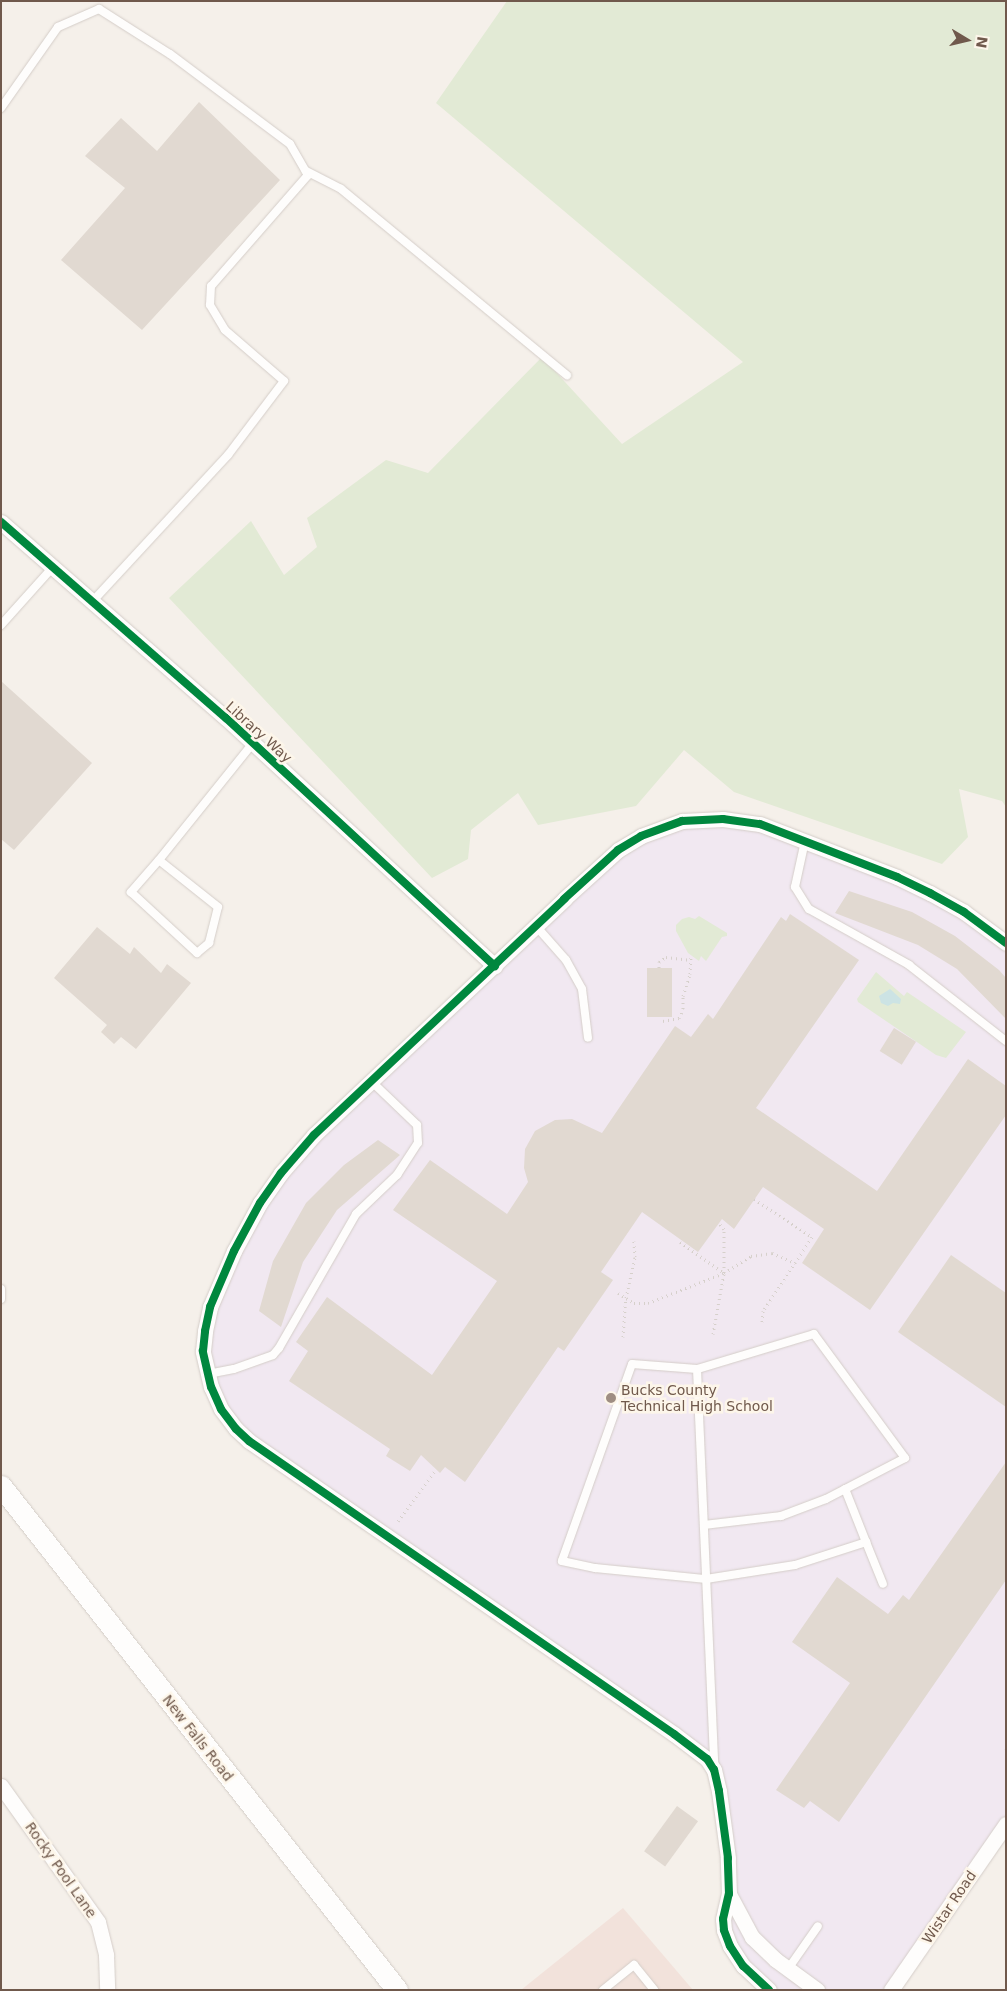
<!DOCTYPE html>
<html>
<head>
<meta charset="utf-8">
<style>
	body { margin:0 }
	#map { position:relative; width:1007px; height:1991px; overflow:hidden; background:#f5f0ea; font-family:"DejaVu Sans",sans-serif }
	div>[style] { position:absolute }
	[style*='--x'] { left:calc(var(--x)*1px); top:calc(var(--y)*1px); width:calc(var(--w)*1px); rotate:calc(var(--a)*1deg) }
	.commercial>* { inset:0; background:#f2e2db }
	.education>* { inset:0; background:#f1e8f1 }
	.green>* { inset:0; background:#e2ead5 }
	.water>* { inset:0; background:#cce3e4 }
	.building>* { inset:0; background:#e1d9d1; transform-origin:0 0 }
	.path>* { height:3px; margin-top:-1.5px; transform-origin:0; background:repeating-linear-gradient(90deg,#d6d0cb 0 1px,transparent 0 5px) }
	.roads { filter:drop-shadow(0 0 1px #d4cdc8) drop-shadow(0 0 1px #d4cdc8) }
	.service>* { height:8px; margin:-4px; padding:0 4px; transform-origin:4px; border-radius:4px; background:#fefdfc }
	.minor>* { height:15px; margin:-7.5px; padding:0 7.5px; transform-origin:7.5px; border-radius:7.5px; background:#fefdfc }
	.secondary>* { height:21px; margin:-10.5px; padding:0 10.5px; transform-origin:10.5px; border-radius:10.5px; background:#fefdfc }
	.cycleway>* { height:8px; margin:-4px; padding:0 4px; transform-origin:4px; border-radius:4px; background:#00873e }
	.dots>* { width:14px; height:14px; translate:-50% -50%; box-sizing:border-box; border:2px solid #fdf6ea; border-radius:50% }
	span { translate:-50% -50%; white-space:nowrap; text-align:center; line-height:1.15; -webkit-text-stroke:5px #fdf6ea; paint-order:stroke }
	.street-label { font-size:14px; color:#70594c }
	.poi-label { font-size:14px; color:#70594c }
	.left { translate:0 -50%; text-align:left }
	.frame { position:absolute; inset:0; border:2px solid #70594c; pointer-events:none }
	.north { position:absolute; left:942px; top:15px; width:50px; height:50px; -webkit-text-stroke:4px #fdf6ea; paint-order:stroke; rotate:99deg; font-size:14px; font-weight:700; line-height:20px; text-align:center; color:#70594c }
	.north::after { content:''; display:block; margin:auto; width:18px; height:22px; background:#70594c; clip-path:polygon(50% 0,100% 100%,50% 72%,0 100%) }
</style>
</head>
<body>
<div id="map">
	<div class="commercial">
		<div style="clip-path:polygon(623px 1908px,693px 1990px,521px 1990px)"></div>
	</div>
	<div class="education">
		<div style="clip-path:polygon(723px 819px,897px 877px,1006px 943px,1006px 1826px,891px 1990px,769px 1990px,743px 1966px,724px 1907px,714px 1770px,249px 1441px,208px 1376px,210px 1307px,281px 1173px,641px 836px)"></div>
	</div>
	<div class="green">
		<div style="clip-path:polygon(507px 1px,1006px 1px,1006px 807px,1002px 801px,959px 789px,968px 837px,942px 864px,734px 792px,684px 750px,636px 806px,538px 825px,518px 793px,471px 830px,468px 859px,432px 878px,169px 598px,251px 521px,284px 575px,317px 547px,307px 518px,386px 460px,428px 473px,542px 357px,622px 444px,743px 362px,436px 103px)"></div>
		<div style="clip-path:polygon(699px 916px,727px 933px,727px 936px,722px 937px,706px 961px,701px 956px,699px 961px,688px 953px,676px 931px,676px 925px,682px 919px,689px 917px,695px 919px)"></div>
		<div style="clip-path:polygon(876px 972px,904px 996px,907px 992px,966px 1032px,946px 1058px,936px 1055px,858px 1002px,857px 999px)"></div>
	</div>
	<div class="water">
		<div style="clip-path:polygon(890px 989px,901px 999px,900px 1004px,893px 1003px,888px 1006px,881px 1003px,879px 996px)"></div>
	</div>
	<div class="building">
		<div style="clip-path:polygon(199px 102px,280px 180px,142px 330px,61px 260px,125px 188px,85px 156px,121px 118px,157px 151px)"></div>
		<div style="clip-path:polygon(1px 681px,92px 763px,14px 850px,1px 839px)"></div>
		<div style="clip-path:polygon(849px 891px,912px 912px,955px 936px,999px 970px,1006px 978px,1006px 1019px,957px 969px,918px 945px,835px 913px)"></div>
		<div style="clip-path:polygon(790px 914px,859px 960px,756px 1108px,877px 1191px,968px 1059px,1006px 1086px,1006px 1115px,870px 1310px,802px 1263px,824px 1229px,763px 1187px,734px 1229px,722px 1219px,698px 1252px,642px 1212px,601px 1272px,613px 1280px,564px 1351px,558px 1347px,465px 1482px,445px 1467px,440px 1473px,421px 1455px,410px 1471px,386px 1456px,390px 1449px,289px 1381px,308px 1351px,296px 1342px,327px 1297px,432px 1375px,497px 1281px,393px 1210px,430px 1160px,507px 1214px,528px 1182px,524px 1168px,525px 1149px,535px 1131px,555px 1120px,572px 1119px,602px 1133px,675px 1026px,691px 1037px,708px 1014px,713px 1019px,781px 917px,786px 921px)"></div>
		<div style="clip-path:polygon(97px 927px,130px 954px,134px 947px,161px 973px,167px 964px,191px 983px,136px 1049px,121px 1037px,114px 1044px,101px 1032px,107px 1025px,54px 978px)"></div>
		<div style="left:647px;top:968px;width:25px;height:49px"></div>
		<div style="left:894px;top:1028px;width:26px;height:27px;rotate:32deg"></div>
		<div style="clip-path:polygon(378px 1140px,400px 1155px,337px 1210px,303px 1262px,281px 1327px,259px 1311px,273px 1261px,306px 1203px,344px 1165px)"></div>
		<div style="clip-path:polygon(951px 1255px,1006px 1293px,1006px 1407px,898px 1332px)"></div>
		<div style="clip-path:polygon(1006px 1462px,1006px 1580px,839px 1822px,810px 1801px,804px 1808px,776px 1790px,850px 1683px,792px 1642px,837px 1577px,888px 1614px,903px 1595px,909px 1600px)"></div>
		<div style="left:677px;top:1806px;width:26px;height:56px;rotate:36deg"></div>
	</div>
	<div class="path">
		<div style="--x:659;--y:968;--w:6;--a:-90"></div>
		<div style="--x:659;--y:962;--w:9;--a:-36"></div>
		<div style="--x:666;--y:957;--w:25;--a:7"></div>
		<div style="--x:663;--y:1021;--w:16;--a:-11"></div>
		<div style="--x:679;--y:1018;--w:10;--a:-66"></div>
		<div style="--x:683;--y:1009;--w:13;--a:-90"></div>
		<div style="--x:683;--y:996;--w:23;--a:-72"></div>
		<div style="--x:690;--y:974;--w:19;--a:-87"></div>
		<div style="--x:754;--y:1199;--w:69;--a:33.2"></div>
		<div style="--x:812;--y:1237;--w:89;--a:123.5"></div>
		<div style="--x:763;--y:1311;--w:11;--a:95"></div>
		<div style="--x:680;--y:1242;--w:54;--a:35.2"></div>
		<div style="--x:618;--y:1293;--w:19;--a:32"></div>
		<div style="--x:634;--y:1303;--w:14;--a:0"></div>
		<div style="--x:648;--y:1303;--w:82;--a:-21.5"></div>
		<div style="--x:724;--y:1273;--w:32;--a:-32"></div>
		<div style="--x:751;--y:1256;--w:21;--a:-8"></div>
		<div style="--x:772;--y:1253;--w:25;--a:23"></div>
		<div style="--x:713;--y:1334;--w:62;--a:-79.8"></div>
		<div style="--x:724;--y:1273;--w:44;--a:-90"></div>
		<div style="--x:724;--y:1229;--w:8;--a:-130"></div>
		<div style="--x:623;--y:1337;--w:39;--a:-86"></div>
		<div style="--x:626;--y:1298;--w:42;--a:-77.6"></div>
		<div style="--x:635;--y:1257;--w:16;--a:-94"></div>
		<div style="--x:398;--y:1521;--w:64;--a:-53.8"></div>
		<div style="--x:1006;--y:1750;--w:1;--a:-90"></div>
	</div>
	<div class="roads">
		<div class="service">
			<div style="--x:1;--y:108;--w:99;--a:-54.9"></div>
			<div style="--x:58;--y:27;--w:45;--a:-23.7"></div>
			<div style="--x:99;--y:9;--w:84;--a:32.4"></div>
			<div style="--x:170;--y:54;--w:150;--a:36.9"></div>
			<div style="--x:290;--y:144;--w:36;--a:60"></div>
			<div style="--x:308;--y:175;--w:147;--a:131.1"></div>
			<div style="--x:211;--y:286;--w:19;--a:93"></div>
			<div style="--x:210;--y:305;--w:29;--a:59"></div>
			<div style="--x:225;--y:330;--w:78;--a:40.8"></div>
			<div style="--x:284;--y:381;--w:93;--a:127.1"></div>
			<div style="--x:228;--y:455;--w:200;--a:132.8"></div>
			<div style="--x:306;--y:171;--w:39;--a:27"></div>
			<div style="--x:341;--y:189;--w:293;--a:39.5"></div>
			<div style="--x:1;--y:625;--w:78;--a:-48.1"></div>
			<div style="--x:805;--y:841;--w:47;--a:102.3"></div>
			<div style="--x:795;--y:887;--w:26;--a:58"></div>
			<div style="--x:809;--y:909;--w:115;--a:29.2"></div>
			<div style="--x:909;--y:965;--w:123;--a:38.1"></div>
			<div style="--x:159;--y:860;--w:43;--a:131.2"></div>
			<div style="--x:131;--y:892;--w:90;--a:42.7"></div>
			<div style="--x:197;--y:953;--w:16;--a:-40"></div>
			<div style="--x:209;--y:943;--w:37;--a:-76"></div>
			<div style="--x:218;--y:907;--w:75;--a:-141.5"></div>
			<div style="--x:159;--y:860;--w:150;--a:-51.2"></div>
			<div style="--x:536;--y:926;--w:45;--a:48.6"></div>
			<div style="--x:566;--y:960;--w:33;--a:61"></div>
			<div style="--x:582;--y:989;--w:49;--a:83"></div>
			<div style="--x:1;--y:1289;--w:10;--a:90"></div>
			<div style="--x:697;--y:1369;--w:397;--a:87.5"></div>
			<div style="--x:208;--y:1374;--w:26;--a:-11"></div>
			<div style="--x:234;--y:1369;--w:41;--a:-19.7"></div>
			<div style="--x:273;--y:1355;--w:9;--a:-49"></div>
			<div style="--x:279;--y:1348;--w:155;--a:-60.1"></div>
			<div style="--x:356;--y:1214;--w:57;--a:-43.6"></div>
			<div style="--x:397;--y:1175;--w:38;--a:-57"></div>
			<div style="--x:418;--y:1143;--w:18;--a:-93"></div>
			<div style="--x:417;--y:1125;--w:62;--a:-136.3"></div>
			<div style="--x:704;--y:1525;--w:78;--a:-6.7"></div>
			<div style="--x:781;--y:1516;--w:48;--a:-20.7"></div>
			<div style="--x:826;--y:1499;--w:89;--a:-27.4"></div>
			<div style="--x:905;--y:1458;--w:154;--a:-126.3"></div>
			<div style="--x:814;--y:1334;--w:122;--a:163.3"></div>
			<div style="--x:697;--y:1369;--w:65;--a:-175.6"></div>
			<div style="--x:632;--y:1364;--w:209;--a:109.6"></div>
			<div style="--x:562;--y:1561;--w:34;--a:12"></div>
			<div style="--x:595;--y:1568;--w:112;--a:5.7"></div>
			<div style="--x:706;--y:1579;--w:90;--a:-8.9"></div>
			<div style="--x:795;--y:1565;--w:75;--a:-17.9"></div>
			<div style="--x:866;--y:1542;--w:57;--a:-111.6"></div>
			<div style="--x:866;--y:1542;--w:45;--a:68"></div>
			<div style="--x:788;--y:1969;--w:52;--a:-55.1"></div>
			<div style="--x:603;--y:1990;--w:40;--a:-39"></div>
			<div style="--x:634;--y:1965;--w:32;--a:51"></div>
		</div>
		<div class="minor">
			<div style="--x:1;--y:522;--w:298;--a:41.1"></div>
			<div style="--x:226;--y:718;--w:366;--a:42.7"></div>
			<div style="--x:1;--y:1786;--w:167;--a:54.5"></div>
			<div style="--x:98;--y:1922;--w:34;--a:76"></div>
			<div style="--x:106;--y:1955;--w:35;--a:88"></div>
			<div style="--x:729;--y:1894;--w:49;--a:61.9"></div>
			<div style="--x:752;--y:1937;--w:33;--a:44"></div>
			<div style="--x:776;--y:1960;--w:51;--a:36.2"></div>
			<div style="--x:769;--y:1990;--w:35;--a:-137"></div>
			<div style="--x:743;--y:1966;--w:24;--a:-123"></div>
			<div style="--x:730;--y:1946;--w:17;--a:-111"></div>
			<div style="--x:724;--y:1930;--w:11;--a:-95"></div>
			<div style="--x:723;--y:1919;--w:26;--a:-77"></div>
			<div style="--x:729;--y:1894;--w:36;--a:-92"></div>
			<div style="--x:728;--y:1858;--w:68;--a:-97.7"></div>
			<div style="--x:719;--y:1791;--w:22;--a:-103"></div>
			<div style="--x:714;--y:1770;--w:13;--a:-122"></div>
			<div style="--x:707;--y:1759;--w:41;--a:-142.9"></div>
			<div style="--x:674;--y:1734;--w:516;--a:-145.42"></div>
			<div style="--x:249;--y:1441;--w:18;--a:-137"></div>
			<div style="--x:236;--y:1429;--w:25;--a:-127"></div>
			<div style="--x:221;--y:1409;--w:24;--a:-114"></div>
			<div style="--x:211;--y:1387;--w:37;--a:-103"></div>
			<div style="--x:203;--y:1351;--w:20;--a:-84"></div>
			<div style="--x:205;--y:1331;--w:25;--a:-78"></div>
			<div style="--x:210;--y:1307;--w:61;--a:-66.8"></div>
			<div style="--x:234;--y:1251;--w:55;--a:-61.6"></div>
			<div style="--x:260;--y:1203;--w:37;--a:-55"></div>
			<div style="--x:281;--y:1173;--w:50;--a:-49"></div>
			<div style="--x:314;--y:1135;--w:344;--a:-43.3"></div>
			<div style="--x:564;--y:899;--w:73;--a:-42.2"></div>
			<div style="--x:618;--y:850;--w:27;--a:-31"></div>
			<div style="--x:641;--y:836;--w:44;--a:-20.1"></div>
			<div style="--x:682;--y:821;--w:41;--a:-2.8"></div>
			<div style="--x:723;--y:819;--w:37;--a:8"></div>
			<div style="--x:760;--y:824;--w:147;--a:21.1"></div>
			<div style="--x:897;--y:877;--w:37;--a:26"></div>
			<div style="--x:930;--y:893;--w:39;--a:29"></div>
			<div style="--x:964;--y:912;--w:52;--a:36.4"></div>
			<div style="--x:891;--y:1990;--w:202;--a:-55.3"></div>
		</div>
		<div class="secondary">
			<div style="--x:1;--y:1486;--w:641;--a:51.84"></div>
		</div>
	</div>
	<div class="cycleway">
		<div style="--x:1;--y:522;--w:298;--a:41.1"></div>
		<div style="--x:226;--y:718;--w:366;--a:42.7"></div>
		<div style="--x:769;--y:1990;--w:35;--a:-137"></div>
		<div style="--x:743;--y:1966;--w:24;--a:-123"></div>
		<div style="--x:730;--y:1946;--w:17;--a:-111"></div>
		<div style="--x:724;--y:1930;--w:11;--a:-95"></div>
		<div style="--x:723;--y:1919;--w:26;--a:-77"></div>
		<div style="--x:729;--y:1894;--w:36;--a:-92"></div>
		<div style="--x:728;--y:1858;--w:68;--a:-97.7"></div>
		<div style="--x:719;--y:1791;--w:22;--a:-103"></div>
		<div style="--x:714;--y:1770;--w:13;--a:-122"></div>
		<div style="--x:707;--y:1759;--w:41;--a:-142.9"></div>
		<div style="--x:674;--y:1734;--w:516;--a:-145.42"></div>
		<div style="--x:249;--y:1441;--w:18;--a:-137"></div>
		<div style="--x:236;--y:1429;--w:25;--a:-127"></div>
		<div style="--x:221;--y:1409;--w:24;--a:-114"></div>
		<div style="--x:211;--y:1387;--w:37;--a:-103"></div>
		<div style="--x:203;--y:1351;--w:20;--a:-84"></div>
		<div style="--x:205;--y:1331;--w:25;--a:-78"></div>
		<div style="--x:210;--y:1307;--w:61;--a:-66.8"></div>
		<div style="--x:234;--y:1251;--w:55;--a:-61.6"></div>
		<div style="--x:260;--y:1203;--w:37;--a:-55"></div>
		<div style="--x:281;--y:1173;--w:50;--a:-49"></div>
		<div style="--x:314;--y:1135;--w:344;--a:-43.3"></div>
		<div style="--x:564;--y:899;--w:73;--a:-42.2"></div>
		<div style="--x:618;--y:850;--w:27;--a:-31"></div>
		<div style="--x:641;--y:836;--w:44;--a:-20.1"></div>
		<div style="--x:682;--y:821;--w:41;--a:-2.8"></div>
		<div style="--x:723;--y:819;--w:37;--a:8"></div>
		<div style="--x:760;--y:824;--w:147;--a:21.1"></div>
		<div style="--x:897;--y:877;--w:37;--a:26"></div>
		<div style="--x:930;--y:893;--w:39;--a:29"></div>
		<div style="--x:964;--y:912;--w:52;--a:36.4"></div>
	</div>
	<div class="dots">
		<div style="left:611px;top:1398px;background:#9f8e83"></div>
	</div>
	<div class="street-label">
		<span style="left:259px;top:732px;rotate:42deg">Library Way</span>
		<span style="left:198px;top:1738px;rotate:52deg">New Falls Road</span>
		<span style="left:61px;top:1870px;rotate:55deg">Rocky Pool Lane</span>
		<span style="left:949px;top:1907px;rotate:-56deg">Wistar Road</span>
	</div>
	<div class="poi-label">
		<span class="left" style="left:621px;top:1398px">Bucks County<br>Technical High School</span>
	</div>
	<div class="frame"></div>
	<div class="north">N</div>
</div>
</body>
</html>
